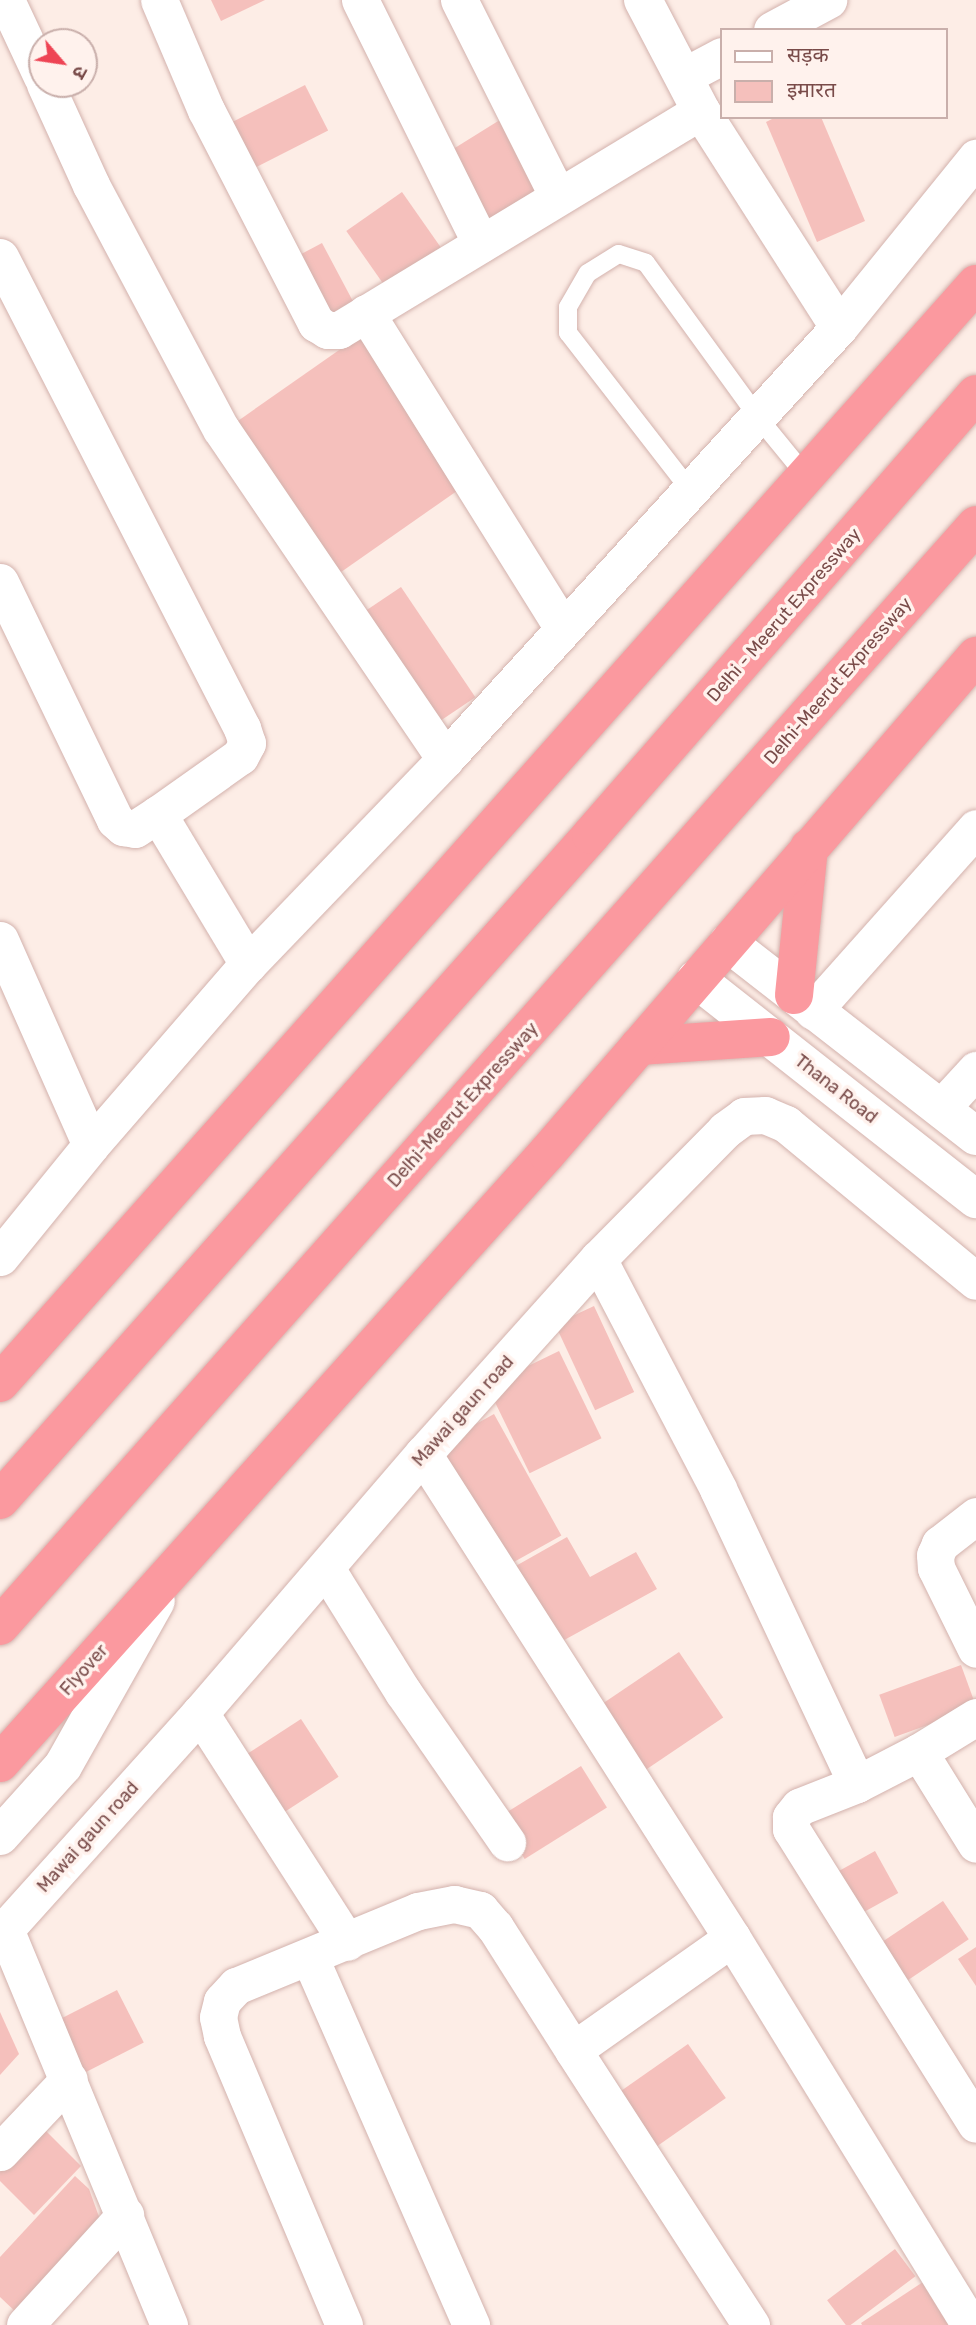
<!DOCTYPE html>
<html>
<head>
<meta charset="utf-8">
<style>
	body { margin:0 }
	#map { position:relative; width:976px; height:2325px; overflow:hidden; background:#fdede6; font-family:Rubik,"Noto Sans Devanagari",sans-serif }
	div>[style] { position:absolute }
	[style*='--x'] { left:calc(var(--x)*1px); top:calc(var(--y)*1px); width:calc(var(--w)*1px); rotate:calc(var(--a)*1deg) }
	.building>* { inset:0; background:#f5c0bc; transform-origin:0 0 }
	.roads { filter:drop-shadow(0 0 2px #d3b2ad) drop-shadow(0 0 2px #d3b2ad) }
	.lane>* { height:18px; margin:-9px; padding:0 9px; transform-origin:9px; border-radius:9px; background:#fff }
	.street>* { height:37px; margin:-18.5px; padding:0 18.5px; transform-origin:18.5px; border-radius:18.5px; background:#fff }
	.secondary>* { height:38px; margin:-19px; padding:0 19px; transform-origin:19px; border-radius:19px; background:#fff }
	.highway>* { height:38px; margin:-19px; padding:0 19px; transform-origin:19px; border-radius:19px; background:#fb999f }
	span { translate:-50% -50%; white-space:nowrap; text-align:center; line-height:1.15; -webkit-text-stroke:7px #fff2ed; paint-order:stroke }
	.street-label { font-size:18px; color:#794b49 }
	.legend { position:absolute; left:720px; top:28px; width:228px; height:91px; box-sizing:border-box; background:#fff2ed; border:2px solid #c9afab; margin:0; padding:9px 12px; list-style:none; font-size:21px; color:#794b49 }
	.legend li { display:flex; align-items:center; gap:14px; height:35px }
	.legend b { width:35px; border:2px solid #c9afab }
	.north { position:absolute; left:28px; top:28px; width:70px; height:70px; box-sizing:border-box; background:#fff2ed; border:2px solid #c9afab; border-radius:50%; rotate:119deg; font-size:19px; font-weight:700; line-height:28px; text-align:center; color:#794b49 }
	.north::after { content:''; display:block; margin:auto; width:24px; height:32px; background:#ee4454; clip-path:polygon(50% 0,100% 100%,50% 72%,0 100%) }
</style>
</head>
<body>
<div id="map">
	<div class="building">
		<div style="clip-path:polygon(211px 0,265px 0,221px 21px)"></div>
		<div style="left:305px;top:85px;width:51px;height:86px;rotate:63deg"></div>
		<div style="clip-path:polygon(776px 117px,821px 117px,865px 221px,817px 242px,766px 122px)"></div>
		<div style="left:503px;top:118px;width:79px;height:71px;rotate:58deg"></div>
		<div style="left:402px;top:192px;width:76px;height:68px;rotate:55deg"></div>
		<div style="left:322px;top:243px;width:67px;height:30px;rotate:62deg"></div>
		<div style="left:362px;top:334px;width:183px;height:165px;rotate:55deg"></div>
		<div style="left:401px;top:587px;width:133px;height:48px;rotate:56deg"></div>
		<div style="left:594px;top:1306px;width:95px;height:43px;rotate:65deg"></div>
		<div style="left:559px;top:1351px;width:97px;height:80px;rotate:64deg"></div>
		<div style="left:494px;top:1414px;width:139px;height:70px;rotate:61deg"></div>
		<div style="clip-path:polygon(567px 1537px,590px 1577px,636px 1552px,657px 1589px,557px 1644px,514px 1567px)"></div>
		<div style="left:679px;top:1652px;width:79px;height:96px;rotate:56deg"></div>
		<div style="left:961px;top:1665px;width:45px;height:87px;rotate:70deg"></div>
		<div style="left:301px;top:1719px;width:69px;height:64px;rotate:57deg"></div>
		<div style="left:581px;top:1766px;width:49px;height:97px;rotate:58deg"></div>
		<div style="left:875px;top:1851px;width:48px;height:48px;rotate:61deg"></div>
		<div style="left:943px;top:1901px;width:46px;height:78px;rotate:56deg"></div>
		<div style="clip-path:polygon(976px 1947px,976px 1986px,958px 1959px)"></div>
		<div style="left:117px;top:1990px;width:59px;height:67px;rotate:63deg"></div>
		<div style="clip-path:polygon(0 2012px,19px 2054px,0 2075px)"></div>
		<div style="left:688px;top:2044px;width:66px;height:88px;rotate:55deg"></div>
		<div style="clip-path:polygon(43px 2128px,81px 2166px,34px 2215px,0 2181px,0 2172px)"></div>
		<div style="clip-path:polygon(75px 2176px,89px 2189px,102px 2225px,19px 2315px,0 2297px,0 2257px)"></div>
		<div style="left:895px;top:2249px;width:34px;height:85px;rotate:53deg"></div>
		<div style="clip-path:polygon(923px 2282px,952px 2325px,862px 2325px,861px 2323px)"></div>
	</div>
	<div class="roads">
		<div class="lane">
			<div style="--x:690;--y:490;--w:199;--a:-127.8"></div>
			<div style="--x:568;--y:333;--w:26;--a:-90"></div>
			<div style="--x:568;--y:307;--w:39;--a:-60"></div>
			<div style="--x:588;--y:273;--w:36;--a:-32"></div>
			<div style="--x:619;--y:254;--w:28;--a:18"></div>
			<div style="--x:646;--y:263;--w:189;--a:54"></div>
			<div style="--x:757;--y:416;--w:77;--a:50.8"></div>
		</div>
		<div class="street">
			<div style="--x:6;--y:0;--w:85;--a:64.9"></div>
			<div style="--x:159;--y:0;--w:120;--a:66.9"></div>
			<div style="--x:206;--y:110;--w:240;--a:62.7"></div>
			<div style="--x:316;--y:323;--w:13;--a:32"></div>
			<div style="--x:327;--y:330;--w:12;--a:0"></div>
			<div style="--x:339;--y:330;--w:423;--a:-31.2"></div>
			<div style="--x:360;--y:0;--w:272;--a:63.6"></div>
			<div style="--x:459;--y:0;--w:220;--a:63.3"></div>
			<div style="--x:772;--y:30;--w:64;--a:-28.2"></div>
			<div style="--x:684;--y:76;--w:43;--a:-27.8"></div>
			<div style="--x:45;--y:84;--w:111;--a:65.5"></div>
			<div style="--x:91;--y:185;--w:276;--a:62"></div>
			<div style="--x:221;--y:429;--w:399;--a:55.8"></div>
			<div style="--x:0;--y:257;--w:530;--a:62.81"></div>
			<div style="--x:242;--y:728;--w:16;--a:72"></div>
			<div style="--x:247;--y:743;--w:15;--a:118"></div>
			<div style="--x:240;--y:756;--w:100;--a:144.7"></div>
			<div style="--x:158;--y:814;--w:175;--a:59"></div>
			<div style="--x:366;--y:313;--w:372;--a:58"></div>
			<div style="--x:0;--y:582;--w:264;--a:64.2"></div>
			<div style="--x:115;--y:820;--w:11;--a:41"></div>
			<div style="--x:123;--y:827;--w:12;--a:9"></div>
			<div style="--x:135;--y:829;--w:27;--a:-33"></div>
			<div style="--x:0;--y:940;--w:224;--a:66.1"></div>
			<div style="--x:813;--y:1011;--w:245;--a:-48.3"></div>
			<div style="--x:941;--y:1108;--w:52;--a:-47.4"></div>
			<div style="--x:0;--y:1257;--w:144;--a:-50.9"></div>
			<div style="--x:91;--y:1145;--w:240;--a:-49.1"></div>
			<div style="--x:248;--y:964;--w:284;--a:-46.1"></div>
			<div style="--x:445;--y:759;--w:585;--a:-47.63"></div>
			<div style="--x:839;--y:327;--w:218;--a:-51"></div>
			<div style="--x:598;--y:1259;--w:259;--a:62.4"></div>
			<div style="--x:718;--y:1489;--w:326;--a:64.8"></div>
			<div style="--x:423;--y:1454;--w:574;--a:57.44"></div>
			<div style="--x:732;--y:1938;--w:454;--a:58.4"></div>
			<div style="--x:976;--y:1516;--w:46;--a:142.1"></div>
			<div style="--x:940;--y:1544;--w:12;--a:114"></div>
			<div style="--x:935;--y:1555;--w:13;--a:86"></div>
			<div style="--x:936;--y:1568;--w:90;--a:63.7"></div>
			<div style="--x:327;--y:1570;--w:144;--a:58.1"></div>
			<div style="--x:403;--y:1692;--w:183;--a:55.3"></div>
			<div style="--x:200;--y:1713;--w:272;--a:57.3"></div>
			<div style="--x:976;--y:1717;--w:67;--a:148.4"></div>
			<div style="--x:919;--y:1752;--w:108;--a:58.2"></div>
			<div style="--x:919;--y:1752;--w:70;--a:152.7"></div>
			<div style="--x:857;--y:1784;--w:62;--a:158.4"></div>
			<div style="--x:799;--y:1807;--w:13;--a:129"></div>
			<div style="--x:791;--y:1817;--w:12;--a:90"></div>
			<div style="--x:791;--y:1829;--w:348;--a:57.9"></div>
			<div style="--x:5;--y:1929;--w:429;--a:67.5"></div>
			<div style="--x:0;--y:1935;--w:299;--a:-48"></div>
			<div style="--x:200;--y:1713;--w:342;--a:-49.3"></div>
			<div style="--x:423;--y:1454;--w:262;--a:-48.1"></div>
			<div style="--x:598;--y:1259;--w:181;--a:-45.4"></div>
			<div style="--x:725;--y:1130;--w:24;--a:-36"></div>
			<div style="--x:744;--y:1116;--w:21;--a:-3"></div>
			<div style="--x:765;--y:1115;--w:23;--a:23"></div>
			<div style="--x:786;--y:1124;--w:246;--a:39.6"></div>
			<div style="--x:732;--y:1938;--w:194;--a:144.8"></div>
			<div style="--x:573;--y:2050;--w:328;--a:57.1"></div>
			<div style="--x:310;--y:1958;--w:401;--a:66.3"></div>
			<div style="--x:0;--y:2152;--w:100;--a:-46.6"></div>
			<div style="--x:25;--y:2325;--w:149;--a:-47.7"></div>
			<div style="--x:344;--y:2325;--w:314;--a:-112.9"></div>
			<div style="--x:222;--y:2036;--w:19;--a:-102"></div>
			<div style="--x:218;--y:2017;--w:16;--a:-76"></div>
			<div style="--x:222;--y:2001;--w:21;--a:-47"></div>
			<div style="--x:236;--y:1986;--w:197;--a:-22.4"></div>
			<div style="--x:418;--y:1911;--w:37;--a:-11"></div>
			<div style="--x:454;--y:1904;--w:27;--a:13"></div>
			<div style="--x:480;--y:1910;--w:23;--a:49"></div>
			<div style="--x:495;--y:1927;--w:146;--a:57.6"></div>
		</div>
		<div class="secondary">
			<div style="--x:643;--y:0;--w:125;--a:62.4"></div>
			<div style="--x:701;--y:111;--w:256;--a:57.4"></div>
			<div style="--x:728;--y:943;--w:314;--a:37.9"></div>
			<div style="--x:696;--y:979;--w:356;--a:38.2"></div>
			<div style="--x:0;--y:1836;--w:94;--a:-48"></div>
			<div style="--x:63;--y:1766;--w:189;--a:-60.6"></div>
		</div>
		<div class="highway">
			<div style="--x:794;--y:995;--w:148;--a:-84.2"></div>
			<div style="--x:639;--y:1046;--w:132;--a:-3.9"></div>
			<div style="--x:0;--y:1383;--w:1470;--a:-48.39"></div>
			<div style="--x:0;--y:1500;--w:890;--a:-48.37"></div>
			<div style="--x:591;--y:835;--w:585;--a:-48.88"></div>
			<div style="--x:0;--y:1626;--w:1471;--a:-48.44"></div>
			<div style="--x:0;--y:1763;--w:819;--a:-48.12"></div>
			<div style="--x:547;--y:1153;--w:657;--a:-49.2"></div>
		</div>
	</div>
	<div class="street-label">
		<span style="left:784px;top:615px;rotate:-49deg">Delhi - Meerut Expressway</span>
		<span style="left:838px;top:681px;rotate:-49deg">Delhi-Meerut Expressway</span>
		<span style="left:836px;top:1089px;rotate:38deg">Thana Road</span>
		<span style="left:463px;top:1105px;rotate:-48deg">Delhi-Meerut Expressway</span>
		<span style="left:463px;top:1411px;rotate:-48deg">Mawai gaun road</span>
		<span style="left:84px;top:1670px;rotate:-48deg">Flyover</span>
		<span style="left:88px;top:1837px;rotate:-48deg">Mawai gaun road</span>
	</div>
	<ul class="legend">
	<li><b style="height:9px;background:#fff"></b>सड़क</li>
	<li><b style="height:19px;background:#f5c0bc"></b>इमारत</li>
	</ul>
	<div class="north">उ</div>
</div>
</body>
</html>
